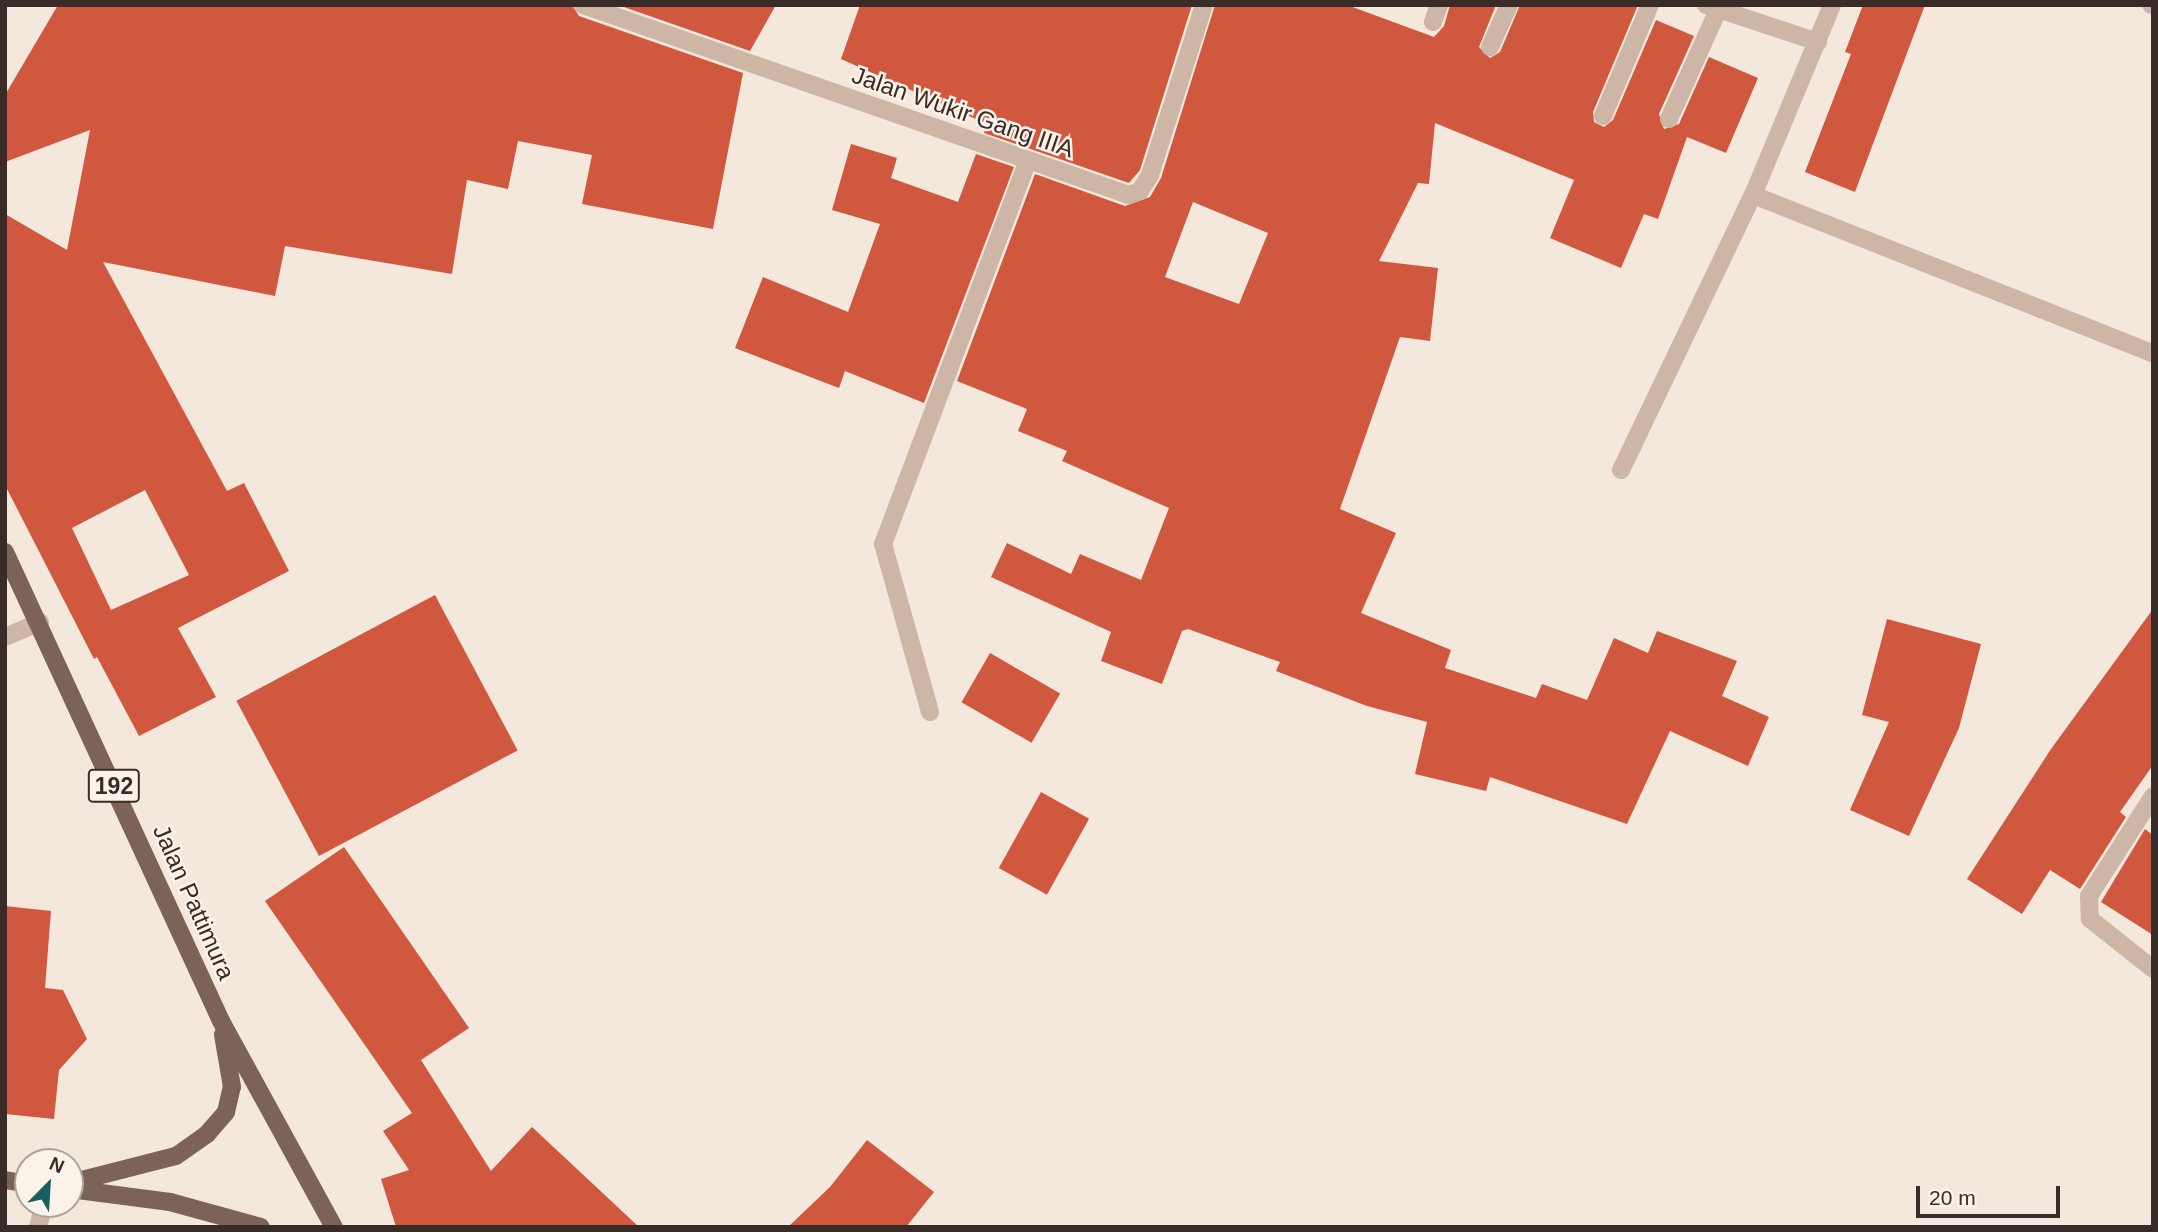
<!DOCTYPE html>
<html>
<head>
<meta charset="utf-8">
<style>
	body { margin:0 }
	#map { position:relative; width:2158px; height:1232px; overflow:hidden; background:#f4e7dc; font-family:Arial,sans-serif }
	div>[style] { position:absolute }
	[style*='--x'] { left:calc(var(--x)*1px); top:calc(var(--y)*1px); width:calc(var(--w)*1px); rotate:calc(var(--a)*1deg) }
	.building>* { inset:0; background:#d0583e; transform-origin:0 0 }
	.service>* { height:18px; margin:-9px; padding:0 9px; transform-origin:9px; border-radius:9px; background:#ceb6a6 }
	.minor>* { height:18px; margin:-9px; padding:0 9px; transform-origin:9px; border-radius:9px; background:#ceb6a6 }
	.primary>* { height:18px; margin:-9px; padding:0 9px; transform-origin:9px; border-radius:9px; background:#7d6258 }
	span { translate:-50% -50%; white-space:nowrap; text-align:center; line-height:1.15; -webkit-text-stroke:5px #fbf2e9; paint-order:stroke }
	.shield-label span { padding:2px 5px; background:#fbf2e9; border:2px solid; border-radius:5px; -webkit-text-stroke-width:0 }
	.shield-label { font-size:23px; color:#392c28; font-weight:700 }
	.street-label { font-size:24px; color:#392c28 }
	.frame { position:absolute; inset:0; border:7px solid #392c28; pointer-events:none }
	.north { position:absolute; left:14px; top:1148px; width:70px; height:70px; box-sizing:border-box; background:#fbf2e9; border:2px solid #ada39c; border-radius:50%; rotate:24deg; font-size:19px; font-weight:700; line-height:28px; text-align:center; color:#392c28 }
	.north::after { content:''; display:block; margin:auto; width:24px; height:32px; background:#195f5f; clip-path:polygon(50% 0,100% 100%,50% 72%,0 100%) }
	.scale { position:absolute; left:1916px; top:1186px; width:144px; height:32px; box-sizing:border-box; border:4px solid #392c28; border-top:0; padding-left:9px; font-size:21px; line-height:24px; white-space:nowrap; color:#392c28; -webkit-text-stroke:5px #fbf2e9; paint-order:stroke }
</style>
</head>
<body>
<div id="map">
	<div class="building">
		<div style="clip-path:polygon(evenodd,58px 5px,572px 5px,579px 16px,743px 73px,713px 229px,582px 204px,592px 155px,518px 141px,508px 189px,467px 180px,452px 274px,285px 246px,275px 296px,103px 262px,227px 491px,244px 483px,289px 571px,178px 628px,216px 697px,139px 736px,97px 657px,94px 659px,5px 485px,5px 214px,67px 250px,90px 130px,5px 162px,5px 95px,58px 5px,145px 490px,189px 575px,111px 610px,72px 528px,145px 490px)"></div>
		<div style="clip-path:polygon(618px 5px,776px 5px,750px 51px)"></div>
		<div style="clip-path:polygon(860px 5px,1192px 5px,1140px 170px,1129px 183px,984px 133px,987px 124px,841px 59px)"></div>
		<div style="clip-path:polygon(evenodd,1215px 5px,1347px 5px,1434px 37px,1444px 26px,1450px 5px,1496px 5px,1479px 47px,1490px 58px,1500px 52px,1520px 5px,1638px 5px,1593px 112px,1594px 122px,1604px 127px,1613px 120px,1656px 20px,1694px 36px,1659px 114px,1664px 129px,1679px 124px,1709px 57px,1758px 78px,1726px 153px,1687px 137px,1658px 219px,1644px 214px,1621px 268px,1550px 238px,1574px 180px,1435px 123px,1429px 184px,1418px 183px,1379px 261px,1438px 268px,1430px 341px,1400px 337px,1340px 509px,1396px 533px,1361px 613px,1451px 650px,1445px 668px,1536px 698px,1542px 684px,1587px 700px,1614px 638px,1648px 653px,1657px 631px,1737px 661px,1722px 696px,1769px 717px,1748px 766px,1670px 731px,1627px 824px,1490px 777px,1486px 791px,1415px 774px,1427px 722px,1367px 706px,1276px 671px,1280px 662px,1188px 629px,1182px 631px,1162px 684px,1101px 661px,1111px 632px,991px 577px,1007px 543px,1071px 574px,1080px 554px,1141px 580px,1169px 508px,1062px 461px,1067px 451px,1018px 431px,1027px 409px,957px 381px,1035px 174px,1125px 206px,1150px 197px,1161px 178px,1215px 5px,1193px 202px,1268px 233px,1239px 304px,1165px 277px,1193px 202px)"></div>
		<div style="clip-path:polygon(1863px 5px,1925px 5px,1855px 192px,1805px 172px,1851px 54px,1845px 52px)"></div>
		<div style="clip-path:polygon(851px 144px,897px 158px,891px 178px,958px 202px,976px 154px,1014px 167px,924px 403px,845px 371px,839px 388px,735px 348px,763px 277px,848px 312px,880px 224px,832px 210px)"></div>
		<div style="left:435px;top:595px;width:176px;height:225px;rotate:62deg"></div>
		<div style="clip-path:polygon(2153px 609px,2153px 765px,2120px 812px,2126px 817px,2080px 889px,2050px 870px,2022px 914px,1967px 879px,2051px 749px)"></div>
		<div style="clip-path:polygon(1887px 619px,1981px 644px,1959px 728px,1909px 836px,1850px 810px,1889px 722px,1862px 715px)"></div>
		<div style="left:990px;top:653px;width:81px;height:57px;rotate:30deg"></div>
		<div style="left:1041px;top:792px;width:55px;height:87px;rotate:29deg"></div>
		<div style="clip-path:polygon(2145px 829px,2153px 835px,2153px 935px,2101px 902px)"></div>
		<div style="clip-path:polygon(344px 847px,469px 1028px,421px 1060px,491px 1171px,532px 1127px,639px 1227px,396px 1227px,381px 1179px,409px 1170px,383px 1131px,412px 1113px,265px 901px)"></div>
		<div style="clip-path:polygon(5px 906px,51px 911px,45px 988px,63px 990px,87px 1039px,59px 1070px,54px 1119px,5px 1114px)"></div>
		<div style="clip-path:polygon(867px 1140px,934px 1192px,906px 1227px,788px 1227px,830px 1187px)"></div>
	</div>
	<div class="service">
		<div style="--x:5;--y:637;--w:38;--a:-23"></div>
	</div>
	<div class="minor">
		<div style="--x:583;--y:5;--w:578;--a:19.19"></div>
		<div style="--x:1129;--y:195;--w:12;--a:-20"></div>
		<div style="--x:1140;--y:191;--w:19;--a:-58"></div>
		<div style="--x:1150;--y:175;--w:178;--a:-72.4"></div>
		<div style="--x:1706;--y:5;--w:118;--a:18.3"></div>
		<div style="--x:2151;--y:5;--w:2;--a:0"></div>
		<div style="--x:1433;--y:22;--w:18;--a:-71"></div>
		<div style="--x:1490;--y:47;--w:46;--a:-65.7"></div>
		<div style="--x:1603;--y:116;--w:121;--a:-67.1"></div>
		<div style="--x:1669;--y:119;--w:120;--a:-65.8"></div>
		<div style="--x:1753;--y:195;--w:430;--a:21.6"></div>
		<div style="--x:1621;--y:470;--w:305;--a:-64.4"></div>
		<div style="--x:1753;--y:195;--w:206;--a:-67.4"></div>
		<div style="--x:930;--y:712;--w:174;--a:-105.6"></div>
		<div style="--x:883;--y:544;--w:410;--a:-69.3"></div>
		<div style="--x:2153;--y:796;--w:119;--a:122.6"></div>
		<div style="--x:2089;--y:896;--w:23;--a:88"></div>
		<div style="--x:2090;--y:919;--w:80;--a:38.4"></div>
		<div style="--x:38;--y:1227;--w:24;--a:-75"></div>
	</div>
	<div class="primary">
		<div style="--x:5;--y:552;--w:516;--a:65.27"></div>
		<div style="--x:221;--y:1021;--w:235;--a:61.3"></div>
		<div style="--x:5;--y:1180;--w:23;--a:10"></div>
		<div style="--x:70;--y:1183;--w:109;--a:-14.3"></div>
		<div style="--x:176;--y:1156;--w:38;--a:-35"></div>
		<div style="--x:207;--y:1134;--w:29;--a:-49"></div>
		<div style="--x:226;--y:1112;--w:26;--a:-77"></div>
		<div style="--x:232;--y:1087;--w:53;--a:-99.8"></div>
		<div style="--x:70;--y:1189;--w:101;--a:7.4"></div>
		<div style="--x:170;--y:1202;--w:94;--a:15.4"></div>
	</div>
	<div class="shield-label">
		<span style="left:114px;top:786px">192</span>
	</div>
	<div class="street-label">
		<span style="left:963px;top:112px;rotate:19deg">Jalan Wukir Gang IIIA</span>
		<span style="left:194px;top:902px;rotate:66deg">Jalan Pattimura</span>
	</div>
	<div class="frame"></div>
	<div class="north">N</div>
	<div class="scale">20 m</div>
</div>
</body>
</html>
